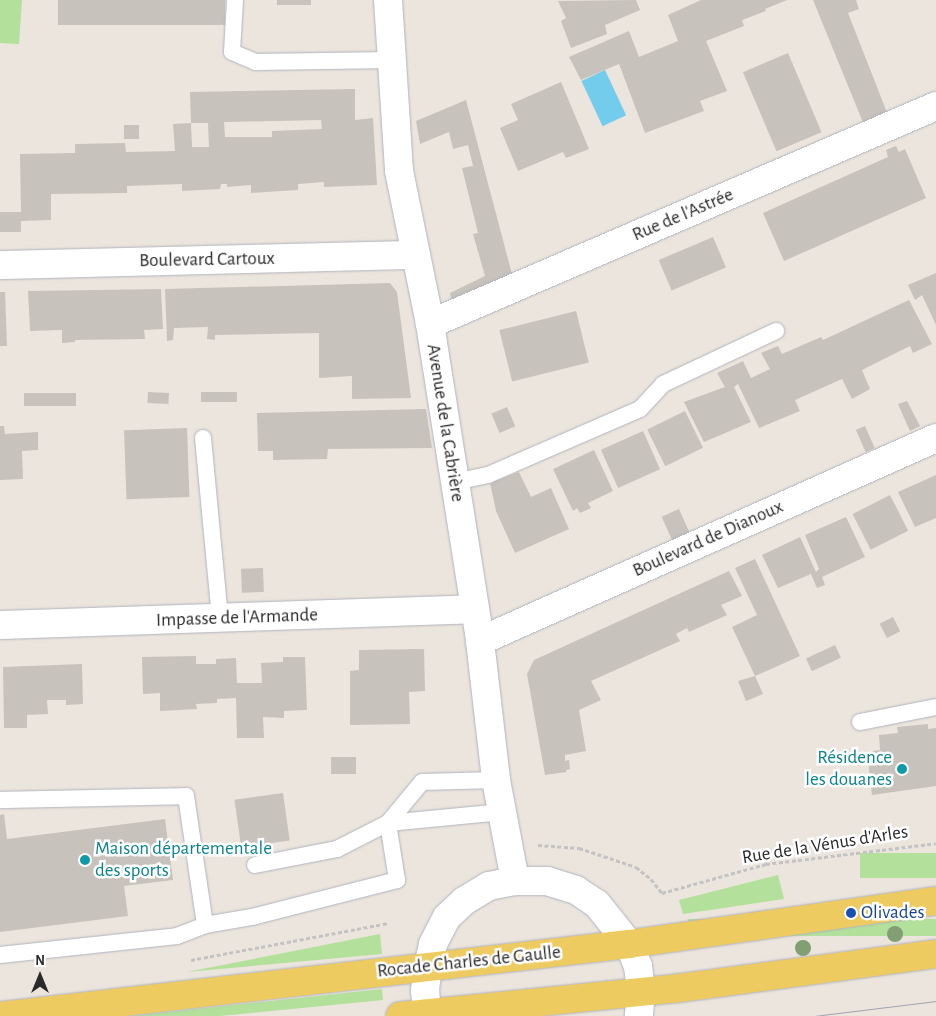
<!DOCTYPE html>
<html>
<head>
<meta charset="utf-8">
<style>
	body { margin:0 }
	#map { position:relative; width:936px; height:1016px; overflow:hidden; background:#ece5dd; font-family:"Alegreya Sans",sans-serif }
	div>[style] { position:absolute }
	[style*='--x'] { left:calc(var(--x)*1px); top:calc(var(--y)*1px); width:calc(var(--w)*1px); rotate:calc(var(--a)*1deg) }
	.green>* { inset:0; background:#b3e19b; transform-origin:0 0 }
	.water>* { inset:0; background:#73cceb; transform-origin:0 0 }
	.building>* { inset:0; background:#c7c2bc; transform-origin:0 0 }
	.path>* { height:3px; margin-top:-1.5px; transform-origin:0; background:repeating-linear-gradient(90deg,#c3c3c3 0 4px,transparent 0 6.5px) }
	.roads { filter:drop-shadow(0 0 1px #b0b3be) drop-shadow(0 0 1px #b0b3be) }
	.lane>* { height:16px; margin:-8px; padding:0 8px; transform-origin:8px; border-radius:8px; background:#fff }
	.street>* { height:28px; margin:-14px; padding:0 14px; transform-origin:14px; border-radius:14px; background:#fff }
	.primary>* { height:28px; margin:-14px; padding:0 14px; transform-origin:14px; border-radius:14px; background:#edcb61 }
	.tram>* { height:1px; margin:-0.5px; padding:0 0.5px; transform-origin:0.5px; border-radius:0.5px; background:#a0a3b4 }
	.trees>* { width:16px; height:16px; margin:-8px; border-radius:50%; background:#829f73 }
	.dots>* { width:14px; height:14px; translate:-50% -50%; box-sizing:border-box; border:2px solid #fff; border-radius:50% }
	span { translate:-50% -50%; white-space:nowrap; text-align:center; line-height:1.15; -webkit-text-stroke:5px #fff; paint-order:stroke }
	.street-label { font-size:19px; color:#2a2a2a }
	.culture-label { font-size:19px; color:#0d838f }
	.right { translate:-100% -50%; text-align:right }
	.left { translate:0 -50%; text-align:left }
	.transit-label { font-size:19px; color:#164399 }
	.north { position:absolute; left:15px; top:951px; width:50px; height:50px; -webkit-text-stroke:4px #fff; paint-order:stroke; rotate:0deg; font-size:14px; font-weight:700; line-height:20px; text-align:center; color:#2a2a2a }
	.north::after { content:''; display:block; margin:auto; width:18px; height:22px; background:#2a2a2a; clip-path:polygon(50% 0,100% 100%,50% 72%,0 100%) }
</style>
</head>
<body>
<div id="map">
	<div class="green">
		<div style="clip-path:polygon(0 0,22px 0,19px 44px,0 43px)"></div>
		<div style="left:936px;top:853px;width:25px;height:76px;rotate:90deg"></div>
		<div style="clip-path:polygon(778px 875px,784px 899px,683px 914px,679px 900px)"></div>
		<div style="left:936px;top:919px;width:17px;height:248px;rotate:90deg"></div>
		<div style="clip-path:polygon(380px 934px,382px 954px,187px 972px)"></div>
		<div style="clip-path:polygon(382px 989px,383px 1000px,220px 1016px,130px 1016px)"></div>
	</div>
	<div class="water">
		<div style="left:605px;top:70px;width:50px;height:26px;rotate:65deg"></div>
	</div>
	<div class="building">
		<div style="left:58px;top:0;width:167px;height:25px"></div>
		<div style="left:277px;top:0;width:34px;height:5px"></div>
		<div style="clip-path:polygon(636px 0,640px 10px,605px 25px,607px 34px,571px 48px,561px 21px,566px 18px,558px 1px)"></div>
		<div style="clip-path:polygon(701px 0,787px 0,765px 9px,766px 11px,742px 20px,744px 26px,706px 41px,727px 91px,700px 101px,704px 111px,645px 133px,619px 64px,581px 80px,569px 57px,629px 31px,639px 57px,678px 41px,668px 15px)"></div>
		<div style="clip-path:polygon(813px 0,856px 0,859px 9px,848px 13px,888px 115px,864px 125px)"></div>
		<div style="left:788px;top:53px;width:86px;height:49px;rotate:67deg"></div>
		<div style="clip-path:polygon(561px 82px,589px 149px,566px 158px,563px 152px,518px 171px,500px 128px,518px 120px,511px 104px)"></div>
		<div style="clip-path:polygon(evenodd,355px 89px,355px 120px,373px 118px,377px 185px,324px 187px,324px 182px,298px 184px,298px 190px,251px 193px,251px 185px,227px 187px,227px 184px,221px 184px,220px 189px,182px 191px,182px 184px,127px 186px,127px 193px,51px 194px,51px 220px,21px 221px,21px 232px,0 232px,0 212px,21px 212px,20px 154px,75px 153px,75px 144px,125px 143px,126px 152px,175px 151px,173px 124px,191px 123px,192px 147px,209px 147px,208px 123px,191px 123px,190px 92px,355px 89px,321px 120px,322px 129px,272px 131px,272px 137px,225px 137px,224px 122px,321px 120px)"></div>
		<div style="clip-path:polygon(466px 100px,513px 278px,452px 304px,450px 293px,485px 276px,473px 234px,478px 233px,462px 168px,473px 166px,468px 145px,453px 149px,449px 132px,420px 144px,416px 121px)"></div>
		<div style="left:124px;top:125px;width:15px;height:14px"></div>
		<div style="clip-path:polygon(896px 146px,899px 152px,905px 149px,926px 198px,784px 261px,763px 213px,888px 157px,886px 150px)"></div>
		<div style="left:713px;top:237px;width:33px;height:59px;rotate:67deg"></div>
		<div style="clip-path:polygon(936px 273px,936px 325px,922px 295px,915px 300px,908px 285px)"></div>
		<div style="clip-path:polygon(390px 283px,397px 292px,411px 398px,352px 399px,352px 376px,319px 378px,319px 333px,215px 335px,215px 340px,207px 339px,208px 327px,174px 328px,173px 340px,167px 341px,165px 289px)"></div>
		<div style="clip-path:polygon(161px 289px,163px 329px,144px 330px,145px 339px,75px 340px,75px 342px,62px 343px,62px 330px,30px 331px,28px 291px)"></div>
		<div style="clip-path:polygon(0 292px,5px 292px,7px 346px,0 346px)"></div>
		<div style="clip-path:polygon(909px 300px,932px 344px,913px 353px,910px 346px,862px 370px,870px 389px,852px 399px,842px 379px,795px 400px,800px 411px,759px 428px,738px 384px,734px 387px,751px 422px,704px 442px,684px 402px,725px 387px,717px 373px,743px 361px,751px 378px,770px 369px,761px 353px,778px 346px,782px 354px,821px 337px,823px 340px)"></div>
		<div style="left:576px;top:311px;width:53px;height:79px;rotate:76deg"></div>
		<div style="left:148px;top:392px;width:21px;height:11px;rotate:3deg"></div>
		<div style="left:237px;top:392px;width:10px;height:36px;rotate:90deg"></div>
		<div style="left:76px;top:393px;width:13px;height:52px;rotate:90deg"></div>
		<div style="clip-path:polygon(907px 401px,920px 426px,910px 431px,898px 404px)"></div>
		<div style="left:507px;top:407px;width:21px;height:17px;rotate:67deg"></div>
		<div style="clip-path:polygon(426px 409px,432px 448px,328px 449px,327px 459px,273px 460px,273px 451px,258px 451px,257px 413px)"></div>
		<div style="left:685px;top:411px;width:41px;height:42px;rotate:64deg"></div>
		<div style="clip-path:polygon(0 426px,4px 426px,5px 434px,38px 432px,38px 450px,22px 451px,23px 479px,0 480px)"></div>
		<div style="left:865px;top:426px;width:24px;height:10px;rotate:66deg"></div>
		<div style="left:187px;top:428px;width:69px;height:63px;rotate:88deg"></div>
		<div style="left:643px;top:431px;width:42px;height:46px;rotate:66deg"></div>
		<div style="clip-path:polygon(594px 450px,613px 491px,588px 503px,591px 508px,580px 513px,577px 508px,573px 511px,553px 469px)"></div>
		<div style="clip-path:polygon(519px 472px,531px 497px,551px 488px,569px 529px,515px 553px,496px 511px,490px 483px)"></div>
		<div style="clip-path:polygon(936px 475px,936px 518px,915px 527px,898px 492px)"></div>
		<div style="left:890px;top:495px;width:40px;height:42px;rotate:63deg"></div>
		<div style="left:679px;top:509px;width:27px;height:19px;rotate:66deg"></div>
		<div style="clip-path:polygon(846px 517px,865px 557px,822px 577px,825px 585px,817px 588px,811px 574px,778px 588px,762px 555px,800px 537px,816px 572px,819px 569px,805px 535px)"></div>
		<div style="clip-path:polygon(755px 559px,800px 656px,755px 676px,763px 694px,746px 701px,738px 681px,755px 676px,732px 627px,757px 615px,735px 568px)"></div>
		<div style="left:263px;top:568px;width:24px;height:22px;rotate:88deg"></div>
		<div style="clip-path:polygon(729px 571px,742px 596px,721px 605px,727px 615px,689px 632px,687px 628px,676px 634px,680px 641px,591px 681px,601px 700px,579px 710px,586px 751px,565px 755px,565px 761px,569px 760px,570px 769px,566px 770px,567px 772px,545px 775px,527px 674px,534px 660px)"></div>
		<div style="left:893px;top:617px;width:16px;height:15px;rotate:63deg"></div>
		<div style="left:835px;top:645px;width:14px;height:32px;rotate:65deg"></div>
		<div style="clip-path:polygon(424px 649px,425px 691px,409px 692px,410px 724px,350px 725px,350px 671px,359px 670px,359px 650px)"></div>
		<div style="clip-path:polygon(196px 656px,196px 664px,216px 664px,216px 659px,236px 658px,237px 683px,262px 683px,261px 663px,283px 662px,283px 657px,305px 657px,307px 710px,284px 711px,284px 718px,263px 717px,264px 738px,237px 738px,236px 698px,217px 699px,217px 703px,196px 704px,197px 709px,160px 711px,160px 693px,143px 694px,142px 657px)"></div>
		<div style="clip-path:polygon(82px 664px,83px 704px,66px 705px,66px 700px,47px 700px,48px 714px,27px 715px,27px 728px,4px 728px,3px 667px)"></div>
		<div style="clip-path:polygon(928px 724px,928px 729px,936px 728px,936px 786px,872px 795px,867px 752px,880px 750px,879px 735px,898px 733px,897px 727px)"></div>
		<div style="left:331px;top:757px;width:25px;height:17px"></div>
		<div style="left:283px;top:793px;width:48px;height:49px;rotate:82deg"></div>
		<div style="clip-path:polygon(4px 814px,7px 839px,165px 819px,173px 880px,124px 886px,128px 916px,0 932px,0 815px)"></div>
	</div>
	<div class="path">
		<div style="--x:538;--y:845;--w:41;--a:4.2"></div>
		<div style="--x:579;--y:848;--w:60;--a:18.4"></div>
		<div style="--x:636;--y:867;--w:19;--a:39"></div>
		<div style="--x:651;--y:879;--w:18;--a:52"></div>
		<div style="--x:662;--y:893;--w:108;--a:-15.6"></div>
		<div style="--x:766;--y:864;--w:171;--a:-7"></div>
		<div style="--x:191;--y:960;--w:201;--a:-10.6"></div>
	</div>
	<div class="roads">
		<div class="lane">
			<div style="--x:235;--y:0;--w:52;--a:93.3"></div>
			<div style="--x:232;--y:52;--w:26;--a:23"></div>
			<div style="--x:256;--y:62;--w:136;--a:-0.8"></div>
			<div style="--x:203;--y:438;--w:181;--a:84.6"></div>
			<div style="--x:455;--y:482;--w:34;--a:-12"></div>
			<div style="--x:488;--y:475;--w:166;--a:-23.5"></div>
			<div style="--x:640;--y:409;--w:34;--a:-47"></div>
			<div style="--x:663;--y:384;--w:125;--a:-25.1"></div>
			<div style="--x:860;--y:722;--w:77;--a:-11.2"></div>
			<div style="--x:0;--y:800;--w:186;--a:-1.2"></div>
			<div style="--x:186;--y:796;--w:130;--a:81.6"></div>
			<div style="--x:255;--y:865;--w:84;--a:-11"></div>
			<div style="--x:337;--y:849;--w:57;--a:-27"></div>
			<div style="--x:388;--y:823;--w:115;--a:-5.5"></div>
			<div style="--x:0;--y:955;--w:178;--a:-6.1"></div>
			<div style="--x:177;--y:936;--w:30;--a:-21"></div>
			<div style="--x:205;--y:925;--w:48;--a:-9.7"></div>
			<div style="--x:252;--y:917;--w:150;--a:-14.3"></div>
			<div style="--x:397;--y:880;--w:58;--a:-99"></div>
			<div style="--x:388;--y:823;--w:53;--a:-50.3"></div>
			<div style="--x:422;--y:782;--w:74;--a:-1.5"></div>
		</div>
		<div class="street">
			<div style="--x:388;--y:0;--w:171;--a:86.3"></div>
			<div style="--x:399;--y:171;--w:156;--a:78.5"></div>
			<div style="--x:430;--y:324;--w:321;--a:81"></div>
			<div style="--x:480;--y:641;--w:140;--a:83.4"></div>
			<div style="--x:496;--y:780;--w:103;--a:79.3"></div>
			<div style="--x:0;--y:265;--w:415;--a:-1.4"></div>
			<div style="--x:430;--y:324;--w:551;--a:-23.31"></div>
			<div style="--x:0;--y:625;--w:475;--a:-1.9"></div>
			<div style="--x:480;--y:641;--w:499;--a:-24"></div>
			<div style="--x:427;--y:1016;--w:26;--a:-94"></div>
			<div style="--x:425;--y:990;--w:24;--a:-83"></div>
			<div style="--x:428;--y:966;--w:23;--a:-77"></div>
			<div style="--x:433;--y:944;--w:30;--a:-63"></div>
			<div style="--x:447;--y:917;--w:23;--a:-43"></div>
			<div style="--x:464;--y:901;--w:29;--a:-31"></div>
			<div style="--x:489;--y:886;--w:26;--a:-11"></div>
			<div style="--x:515;--y:881;--w:32;--a:0"></div>
			<div style="--x:547;--y:881;--w:30;--a:17"></div>
			<div style="--x:576;--y:890;--w:25;--a:34"></div>
			<div style="--x:597;--y:904;--w:51;--a:51.3"></div>
			<div style="--x:629;--y:944;--w:24;--a:68"></div>
			<div style="--x:638;--y:966;--w:25;--a:83"></div>
			<div style="--x:641;--y:991;--w:25;--a:95"></div>
		</div>
		<div class="primary">
			<div style="--x:1;--y:1016;--w:632;--a:-6.54"></div>
			<div style="--x:629;--y:944;--w:310;--a:-8"></div>
			<div style="--x:400;--y:1016;--w:273;--a:-5.7"></div>
			<div style="--x:672;--y:989;--w:266;--a:-7.6"></div>
		</div>
	</div>
	<div class="tram">
		<div style="--x:814;--y:1016;--w:123;--a:-7"></div>
	</div>
	<div class="trees">
		<div style="left:895px;top:934px"></div>
		<div style="left:803px;top:948px"></div>
	</div>
	<div class="dots">
		<div style="left:902px;top:769px;background:#0f9aa8"></div>
		<div style="left:85px;top:860px;background:#0f9aa8"></div>
		<div style="left:851px;top:913px;background:#1a4fb4"></div>
	</div>
	<div class="street-label">
		<span style="left:683px;top:215px;rotate:-23deg">Rue de l'Astrée</span>
		<span style="left:207px;top:260px;rotate:-1deg">Boulevard Cartoux</span>
		<span style="left:445px;top:423px;rotate:81deg">Avenue de la Cabrière</span>
		<span style="left:708px;top:539px;rotate:-24deg">Boulevard de Dianoux</span>
		<span style="left:237px;top:618px;rotate:-2deg">Impasse de l'Armande</span>
		<span style="left:825px;top:845px;rotate:-9deg">Rue de la Vénus d'Arles</span>
		<span style="left:469px;top:962px;rotate:-6deg">Rocade Charles de Gaulle</span>
	</div>
	<div class="culture-label">
		<span class="right" style="left:892px;top:769px">Résidence<br>les douanes</span>
		<span class="left" style="left:95px;top:860px">Maison départementale<br>des sports</span>
	</div>
	<div class="transit-label">
		<span class="left" style="left:861px;top:913px">Olivades</span>
	</div>
	<div class="north">N</div>
</div>
</body>
</html>
